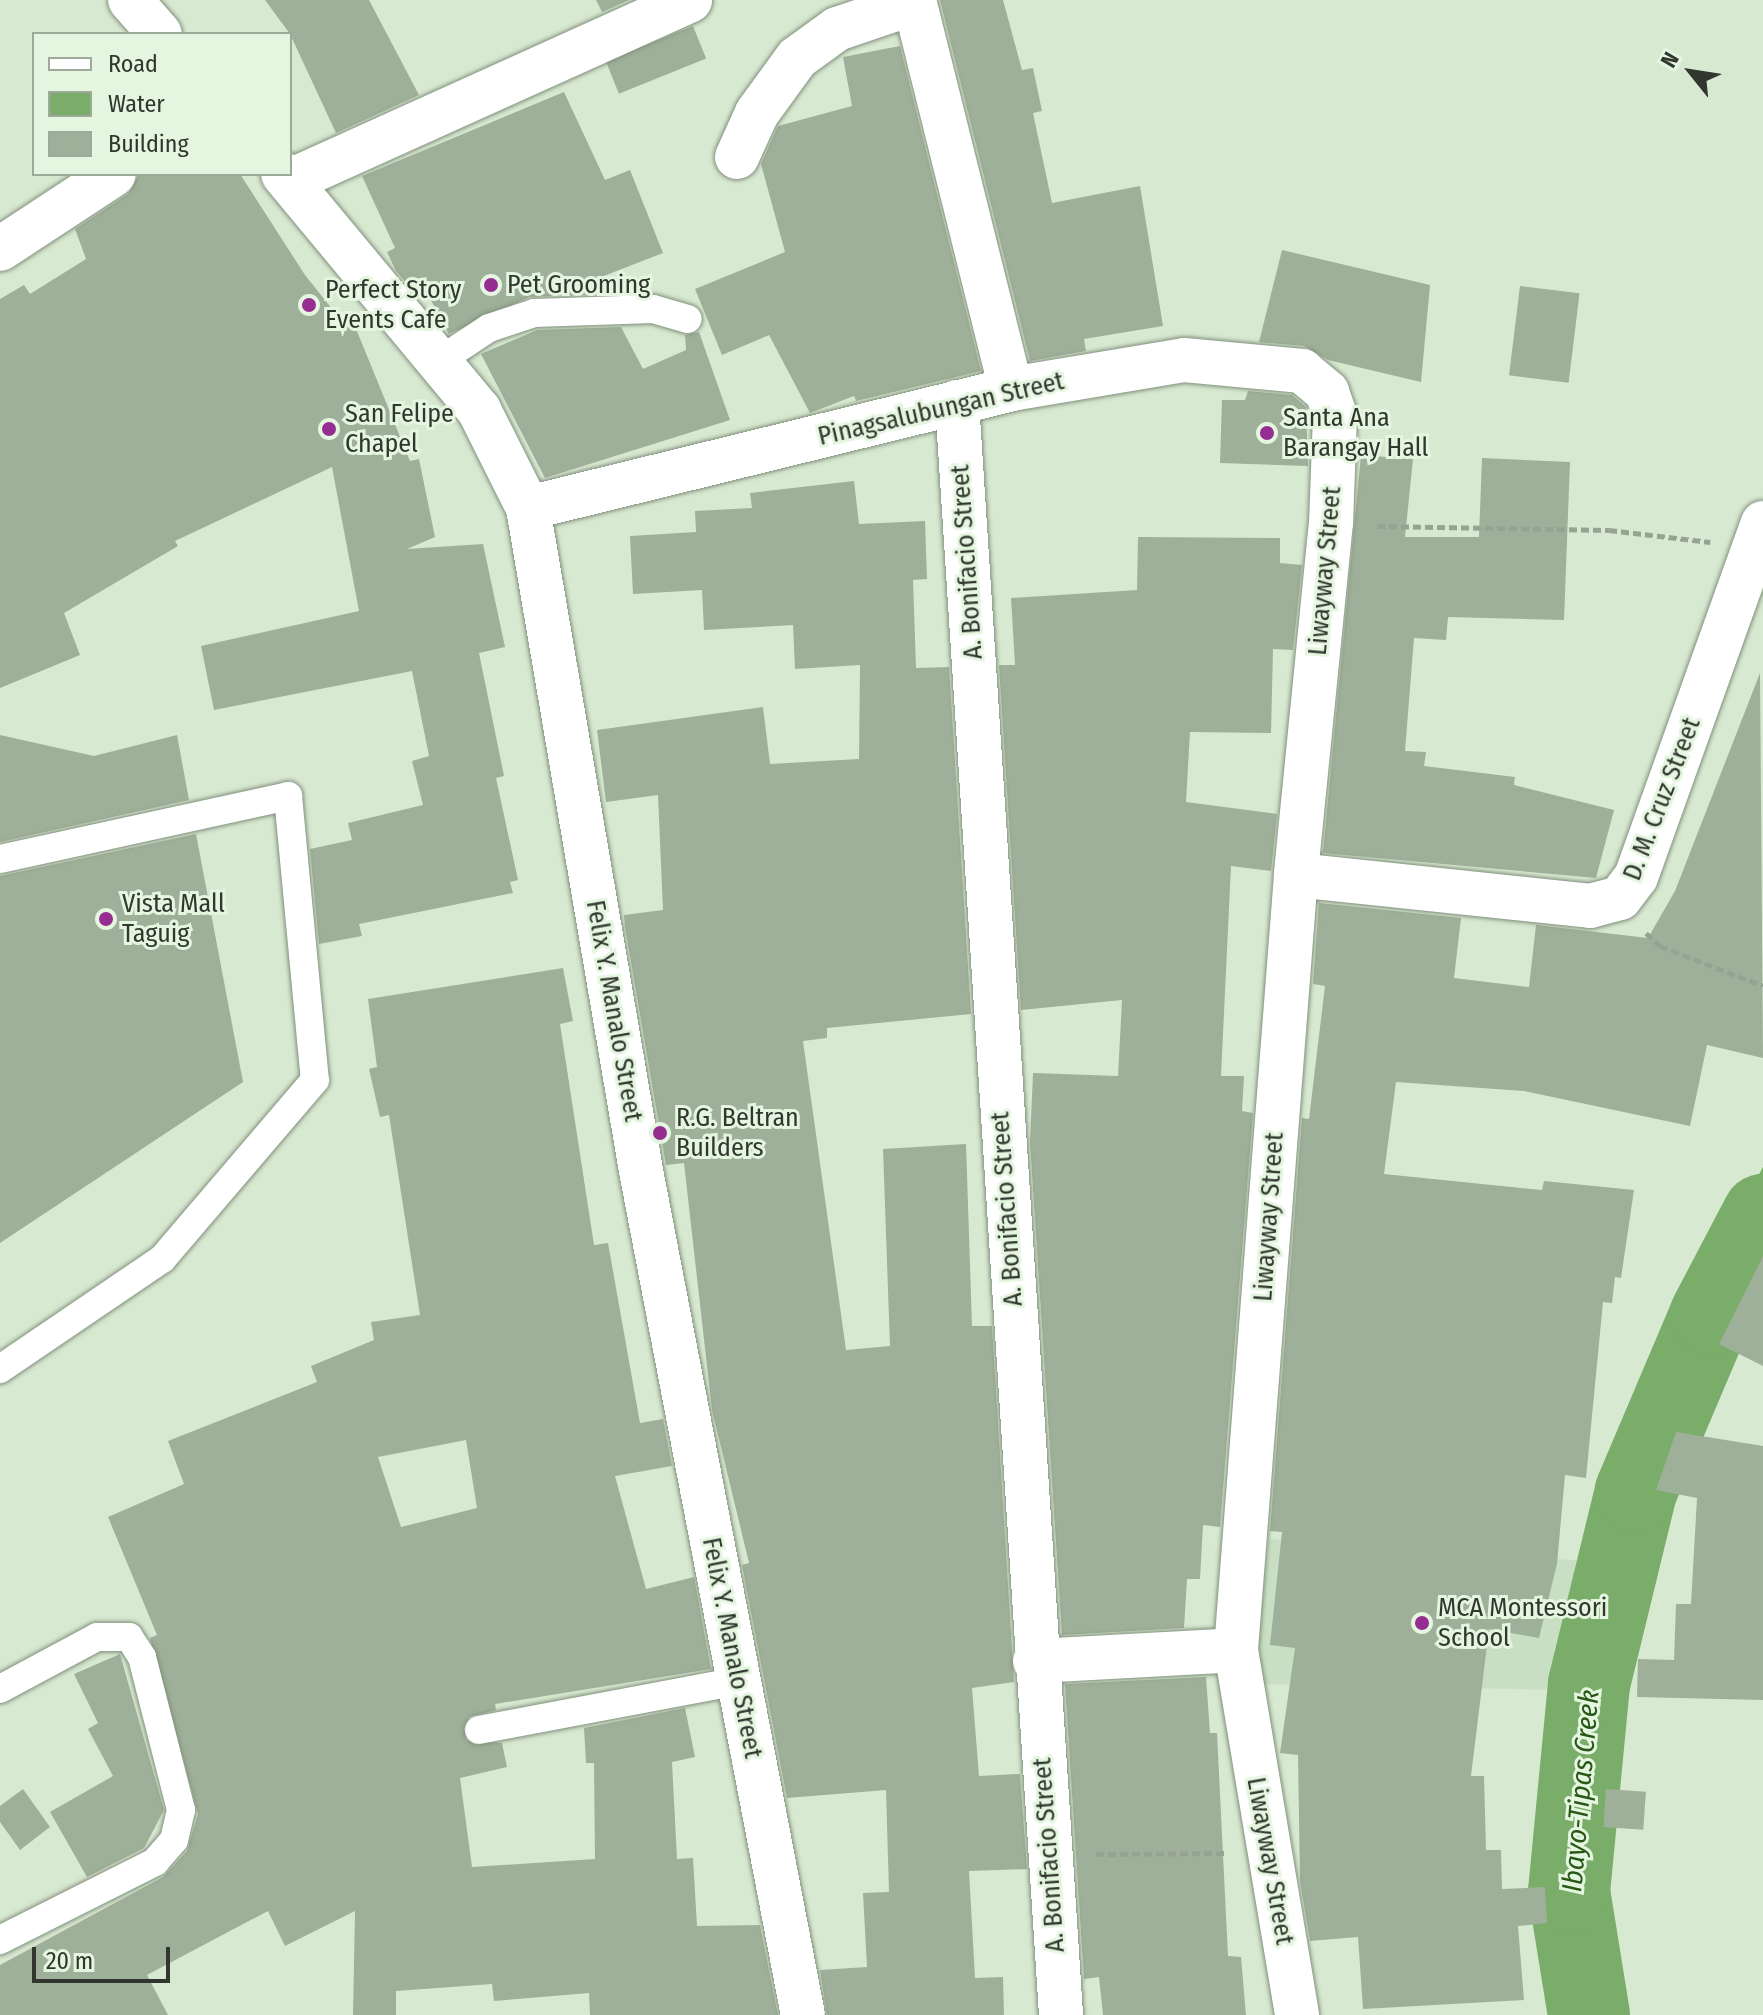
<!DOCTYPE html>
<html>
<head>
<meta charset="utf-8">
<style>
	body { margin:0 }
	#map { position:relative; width:1763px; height:2015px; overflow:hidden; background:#d8e9d2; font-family:"Fira Sans Condensed",sans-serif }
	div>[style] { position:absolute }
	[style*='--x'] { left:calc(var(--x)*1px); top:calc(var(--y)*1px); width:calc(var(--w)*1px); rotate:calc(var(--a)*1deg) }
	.built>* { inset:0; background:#c9dfc3 }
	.water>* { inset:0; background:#7aac6a }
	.river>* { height:82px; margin:-41px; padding:0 41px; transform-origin:41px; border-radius:41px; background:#7aac6a }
	.building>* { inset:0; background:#9fb09a; transform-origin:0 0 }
	.path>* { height:5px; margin-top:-2.5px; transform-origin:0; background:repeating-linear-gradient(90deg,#96a392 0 8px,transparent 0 12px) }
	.roads { filter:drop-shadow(0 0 2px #80907c) drop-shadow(0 0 2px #80907c) }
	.service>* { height:28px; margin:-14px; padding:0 14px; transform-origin:14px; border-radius:14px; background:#fff }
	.minor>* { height:44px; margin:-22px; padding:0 22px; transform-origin:22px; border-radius:22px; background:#fff }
	.secondary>* { height:44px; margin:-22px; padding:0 22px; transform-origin:22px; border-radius:22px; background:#fff }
	.dots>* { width:22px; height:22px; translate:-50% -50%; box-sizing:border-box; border:4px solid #e5f6e0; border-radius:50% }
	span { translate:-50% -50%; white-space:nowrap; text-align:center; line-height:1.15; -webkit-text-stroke:6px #e5f6e0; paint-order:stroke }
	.poi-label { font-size:26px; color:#31372f }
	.left { translate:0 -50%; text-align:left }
	.street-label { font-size:26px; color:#31372f }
	.water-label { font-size:28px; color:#285716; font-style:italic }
	.legend { position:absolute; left:32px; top:32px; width:260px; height:144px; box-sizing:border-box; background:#e5f6e0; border:2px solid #9daa99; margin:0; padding:10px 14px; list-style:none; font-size:24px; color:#31372f }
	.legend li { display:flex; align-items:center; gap:16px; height:40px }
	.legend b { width:40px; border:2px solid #9daa99 }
	.north { position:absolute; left:1651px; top:32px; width:80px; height:80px; -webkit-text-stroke:6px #e5f6e0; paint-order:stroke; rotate:300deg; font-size:22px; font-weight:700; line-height:32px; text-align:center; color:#31372f }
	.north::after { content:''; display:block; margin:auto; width:28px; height:36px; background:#31372f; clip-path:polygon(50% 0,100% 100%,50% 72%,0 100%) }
	.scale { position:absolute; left:32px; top:1947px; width:138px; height:36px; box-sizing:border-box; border:4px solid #31372f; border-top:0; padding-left:10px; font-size:24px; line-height:28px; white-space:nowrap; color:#31372f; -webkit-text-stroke:6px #e5f6e0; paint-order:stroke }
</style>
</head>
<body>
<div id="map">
	<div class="built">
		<div style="clip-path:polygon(1269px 1539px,1599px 1562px,1566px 1690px,1254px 1684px)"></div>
	</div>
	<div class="water">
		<div style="clip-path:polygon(1763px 1167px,1763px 1236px,1679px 1420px,1636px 1400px)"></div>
	</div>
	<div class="river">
		<div style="--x:1589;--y:2015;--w:125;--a:-99.2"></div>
		<div style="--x:1569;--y:1892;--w:209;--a:-84.5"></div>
		<div style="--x:1589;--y:1684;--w:199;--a:-76.3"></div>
		<div style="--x:1636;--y:1491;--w:192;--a:-67"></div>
		<div style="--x:1711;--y:1314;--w:112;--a:-62.3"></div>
	</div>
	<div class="building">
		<div style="clip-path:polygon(265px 0,369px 0,419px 95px,336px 133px,290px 34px)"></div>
		<div style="clip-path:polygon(596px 0,629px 0,602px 12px)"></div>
		<div style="clip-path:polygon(940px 0,1003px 0,1022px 70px,1033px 68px,1042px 111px,1033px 113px,1052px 203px,1140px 186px,1163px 326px,1084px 339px,1086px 351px,1030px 361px)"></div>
		<div style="left:693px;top:26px;width:35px;height:94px;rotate:68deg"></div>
		<div style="clip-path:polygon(900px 46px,981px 371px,856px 401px,854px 396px,810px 413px,769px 335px,722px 355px,695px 289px,785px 252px,761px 164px,778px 126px,852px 106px,843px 57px)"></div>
		<div style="clip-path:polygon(564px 92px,605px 180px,630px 170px,663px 253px,596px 279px,603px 294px,529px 297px,449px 334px,425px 289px,415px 293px,396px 271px,387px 252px,395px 248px,362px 176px)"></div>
		<div style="clip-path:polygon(139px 174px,240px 174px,305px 275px,344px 324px,352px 319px,410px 461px,419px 459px,435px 537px,407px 549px,483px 544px,505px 647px,479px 653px,504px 776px,496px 778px,518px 880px,510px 882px,513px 893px,359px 924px,362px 936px,319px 944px,310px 849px,352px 840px,348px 823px,423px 805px,412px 761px,429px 756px,412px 671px,214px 710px,201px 646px,359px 611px,332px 467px,175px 541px,178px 546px,64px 613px,80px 655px,0 688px,0 299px,24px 285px,30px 294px,86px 259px,75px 229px,128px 194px)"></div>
		<div style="clip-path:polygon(1282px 250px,1430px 285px,1421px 382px,1328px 360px,1304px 346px,1259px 342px)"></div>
		<div style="left:1520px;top:286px;width:60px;height:90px;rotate:7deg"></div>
		<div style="clip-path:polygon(621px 327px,643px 369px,686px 350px,685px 335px,699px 332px,730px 420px,545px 478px,481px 354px,537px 330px)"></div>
		<div style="clip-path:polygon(1248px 391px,1292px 395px,1306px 407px,1308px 466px,1220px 463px,1222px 400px,1245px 400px)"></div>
		<div style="clip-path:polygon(1361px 455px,1413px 459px,1405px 537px,1479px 537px,1482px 458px,1570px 462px,1564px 620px,1448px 617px,1446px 640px,1414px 638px,1405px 751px,1426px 752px,1424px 766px,1515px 777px,1514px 785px,1614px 810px,1596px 878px,1323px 853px)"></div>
		<div style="clip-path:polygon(854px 481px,859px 524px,925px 521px,927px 579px,913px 580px,916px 668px,949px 667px,971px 1014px,827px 1028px,827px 1038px,803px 1041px,846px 1350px,890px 1346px,883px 1149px,966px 1144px,972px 1326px,992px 1326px,1014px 1682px,972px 1688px,979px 1776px,1020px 1774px,1027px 1869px,969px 1871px,975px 1978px,1003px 1977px,1004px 2015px,827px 2015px,820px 1970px,867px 1967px,863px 1893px,889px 1892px,886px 1790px,787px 1798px,742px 1565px,749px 1563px,712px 1410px,684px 1163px,666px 1165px,625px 927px,624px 915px,663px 910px,658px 795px,606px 802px,597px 730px,763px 707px,770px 764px,859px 759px,860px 665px,795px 669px,793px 625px,704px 630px,702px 590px,633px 594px,630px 536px,696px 532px,695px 511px,752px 508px,750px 493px)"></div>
		<div style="clip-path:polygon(1138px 537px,1280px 538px,1280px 563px,1302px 565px,1293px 650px,1273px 649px,1271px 733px,1190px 732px,1186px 802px,1277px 814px,1271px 871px,1231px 866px,1221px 1076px,1244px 1076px,1242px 1111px,1253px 1113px,1220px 1527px,1203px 1525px,1200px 1579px,1187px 1579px,1184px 1628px,1062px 1635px,1030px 1142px,1033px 1073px,1118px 1076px,1122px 1000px,1021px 1010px,999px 665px,1015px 665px,1011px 598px,1137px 590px)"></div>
		<div style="clip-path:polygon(1760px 673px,1763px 1058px,1707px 1045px,1690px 1126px,1524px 1091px,1396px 1082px,1384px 1174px,1542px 1190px,1544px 1181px,1634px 1190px,1621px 1278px,1615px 1277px,1612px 1303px,1603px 1302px,1586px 1478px,1565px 1475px,1557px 1564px,1539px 1638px,1489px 1629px,1471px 1776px,1484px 1776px,1486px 1850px,1501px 1850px,1502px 1889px,1545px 1887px,1547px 1923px,1518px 1926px,1524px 2000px,1363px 2009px,1358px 1937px,1310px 1941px,1300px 1881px,1298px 1755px,1280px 1753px,1295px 1648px,1270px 1645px,1282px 1532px,1270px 1531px,1302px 1118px,1309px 1119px,1325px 986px,1313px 984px,1319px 903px,1461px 918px,1454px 978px,1529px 987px,1536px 925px,1648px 938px,1675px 891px)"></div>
		<div style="clip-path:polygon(0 735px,94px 756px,177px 735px,189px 800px,0 842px)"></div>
		<div style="clip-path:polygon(196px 834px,243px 1082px,0 1243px,0 876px)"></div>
		<div style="clip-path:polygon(evenodd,563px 968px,573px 1021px,560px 1024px,594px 1245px,608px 1243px,640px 1423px,663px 1419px,672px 1466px,615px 1476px,646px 1589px,694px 1577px,711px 1669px,495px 1704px,496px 1710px,469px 1717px,466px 1740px,502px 1743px,507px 1767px,460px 1778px,472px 1867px,595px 1859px,594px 1763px,586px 1763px,584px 1728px,685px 1708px,695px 1757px,672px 1762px,677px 1859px,693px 1858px,697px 1926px,760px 1925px,778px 2015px,590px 2015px,589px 1993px,494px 2001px,492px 1984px,396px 1991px,396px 2015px,353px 2015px,355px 1911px,285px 1946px,268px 1911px,147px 1975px,168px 2015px,0 2015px,0 1965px,163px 1877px,187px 1851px,198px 1814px,150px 1638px,157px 1635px,108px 1517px,184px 1484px,168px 1441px,317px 1382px,311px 1366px,374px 1340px,371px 1322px,420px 1315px,389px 1115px,380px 1117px,369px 1069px,377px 1067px,368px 999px,563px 968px,466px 1440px,477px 1508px,401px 1527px,378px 1457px,466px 1440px)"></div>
		<div style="clip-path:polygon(1763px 1256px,1763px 1366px,1719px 1344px)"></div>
		<div style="clip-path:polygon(1676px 1432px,1763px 1446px,1763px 1700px,1637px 1697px,1638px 1659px,1674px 1660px,1676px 1604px,1691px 1604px,1697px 1498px,1656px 1490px)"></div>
		<div style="clip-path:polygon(120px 1654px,164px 1810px,144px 1848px,87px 1877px,50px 1812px,113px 1776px,88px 1729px,98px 1723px,74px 1674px)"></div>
		<div style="clip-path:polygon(1206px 1677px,1210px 1733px,1217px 1733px,1228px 1956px,1241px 1957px,1246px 2015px,1103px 2015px,1099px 1977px,1084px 1979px,1065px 1684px)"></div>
		<div style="clip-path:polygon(23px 1789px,50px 1827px,20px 1850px,0 1822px,0 1806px)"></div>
		<div style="left:1606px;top:1789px;width:40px;height:38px;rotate:4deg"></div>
	</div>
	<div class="path">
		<div style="--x:1377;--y:526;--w:232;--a:1"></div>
		<div style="--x:1609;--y:530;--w:102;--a:6.8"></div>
		<div style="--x:1646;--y:933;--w:19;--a:43"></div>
		<div style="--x:1660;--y:946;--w:110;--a:21.2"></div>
		<div style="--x:1096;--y:1854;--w:130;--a:-0.4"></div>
	</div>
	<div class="roads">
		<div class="service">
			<div style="--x:442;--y:359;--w:56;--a:-33.4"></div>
			<div style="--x:489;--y:328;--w:47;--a:-18.4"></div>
			<div style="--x:534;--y:313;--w:119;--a:-1.9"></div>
			<div style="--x:653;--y:309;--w:36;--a:16"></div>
			<div style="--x:0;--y:859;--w:295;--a:-12.3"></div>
			<div style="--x:288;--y:796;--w:285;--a:84.6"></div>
			<div style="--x:315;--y:1080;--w:235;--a:130.5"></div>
			<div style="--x:162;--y:1259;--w:196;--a:145.8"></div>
			<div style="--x:0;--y:1689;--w:110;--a:-28.2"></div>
			<div style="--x:97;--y:1637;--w:32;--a:0"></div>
			<div style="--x:129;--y:1637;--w:24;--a:57"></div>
			<div style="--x:142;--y:1657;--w:158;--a:75.7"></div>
			<div style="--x:181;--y:1810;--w:31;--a:103"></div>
			<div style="--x:174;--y:1840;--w:29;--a:131"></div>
			<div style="--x:155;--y:1862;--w:174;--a:153.3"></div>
			<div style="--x:479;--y:1730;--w:265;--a:-10.7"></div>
		</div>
		<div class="minor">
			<div style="--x:914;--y:0;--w:401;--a:76"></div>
			<div style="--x:737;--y:157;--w:48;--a:-65.6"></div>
			<div style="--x:757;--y:113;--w:68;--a:-54"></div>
			<div style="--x:797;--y:58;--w:49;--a:-35.9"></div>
			<div style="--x:837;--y:29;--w:81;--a:-18.7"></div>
			<div style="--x:290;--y:181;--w:439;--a:-24.3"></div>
			<div style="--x:0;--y:249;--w:136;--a:-33.3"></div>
			<div style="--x:957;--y:402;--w:1616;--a:86.31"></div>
			<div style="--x:528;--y:508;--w:497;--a:-13.8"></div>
			<div style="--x:1011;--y:389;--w:175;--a:-9.5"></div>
			<div style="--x:1184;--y:360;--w:119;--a:5.3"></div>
			<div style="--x:1302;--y:371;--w:33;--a:40"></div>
			<div style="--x:1327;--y:392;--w:24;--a:71"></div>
			<div style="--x:1335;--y:415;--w:107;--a:92.1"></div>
			<div style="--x:1331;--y:522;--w:355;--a:95.7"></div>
			<div style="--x:1296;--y:875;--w:777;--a:94.43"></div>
			<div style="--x:1236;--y:1650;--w:370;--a:80.5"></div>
			<div style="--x:1296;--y:875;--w:296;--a:6"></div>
			<div style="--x:1590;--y:906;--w:31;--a:-15"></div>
			<div style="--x:1620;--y:898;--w:26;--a:-53"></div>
			<div style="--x:1636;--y:877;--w:376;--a:-70.3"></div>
			<div style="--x:1035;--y:1661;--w:201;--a:-3.1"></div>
		</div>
		<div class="secondary">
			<div style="--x:130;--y:0;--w:45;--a:48.6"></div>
			<div style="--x:283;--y:174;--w:307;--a:50.3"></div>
			<div style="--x:479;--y:410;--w:110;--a:63.4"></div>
			<div style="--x:528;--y:508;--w:678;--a:80.32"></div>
			<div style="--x:642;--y:1176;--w:854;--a:79.14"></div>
		</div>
	</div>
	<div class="dots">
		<div style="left:491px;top:285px;background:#962e92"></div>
		<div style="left:309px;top:305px;background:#962e92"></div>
		<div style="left:329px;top:429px;background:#962e92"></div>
		<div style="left:1267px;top:433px;background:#962e92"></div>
		<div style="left:106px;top:919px;background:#962e92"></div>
		<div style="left:660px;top:1133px;background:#962e92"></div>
		<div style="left:1422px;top:1623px;background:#962e92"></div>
	</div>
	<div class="poi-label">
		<span class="left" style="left:507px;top:285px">Pet Grooming</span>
		<span class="left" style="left:325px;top:305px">Perfect Story<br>Events Cafe</span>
		<span class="left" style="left:345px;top:429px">San Felipe<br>Chapel</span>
		<span class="left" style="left:1283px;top:433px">Santa Ana<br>Barangay Hall</span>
		<span class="left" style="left:122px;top:919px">Vista Mall<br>Taguig</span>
		<span class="left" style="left:676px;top:1133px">R.G. Beltran<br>Builders</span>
		<span class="left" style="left:1438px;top:1623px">MCA Montessori<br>School</span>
	</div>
	<div class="street-label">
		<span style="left:941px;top:409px;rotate:-13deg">Pinagsalubungan Street</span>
		<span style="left:967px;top:562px;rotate:-94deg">A. Bonifacio Street</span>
		<span style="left:1325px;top:571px;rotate:-85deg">Liwayway Street</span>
		<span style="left:1662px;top:799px;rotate:-69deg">D. M. Cruz Street</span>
		<span style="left:614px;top:1011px;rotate:80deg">Felix Y. Manalo Street</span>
		<span style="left:1007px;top:1209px;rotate:-94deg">A. Bonifacio Street</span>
		<span style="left:1269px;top:1217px;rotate:-86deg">Liwayway Street</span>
		<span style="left:732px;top:1648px;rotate:79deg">Felix Y. Manalo Street</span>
		<span style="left:1049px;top:1855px;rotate:-94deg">A. Bonifacio Street</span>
		<span style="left:1270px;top:1861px;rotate:80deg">Liwayway Street</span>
	</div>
	<div class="water-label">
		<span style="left:1581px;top:1791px;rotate:-85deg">Ibayo-Tipas Creek</span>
	</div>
	<ul class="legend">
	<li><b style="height:10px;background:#fff"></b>Road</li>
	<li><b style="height:22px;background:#7aac6a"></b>Water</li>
	<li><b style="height:22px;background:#9fb09a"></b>Building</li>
	</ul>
	<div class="north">N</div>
	<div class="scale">20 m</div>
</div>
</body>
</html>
